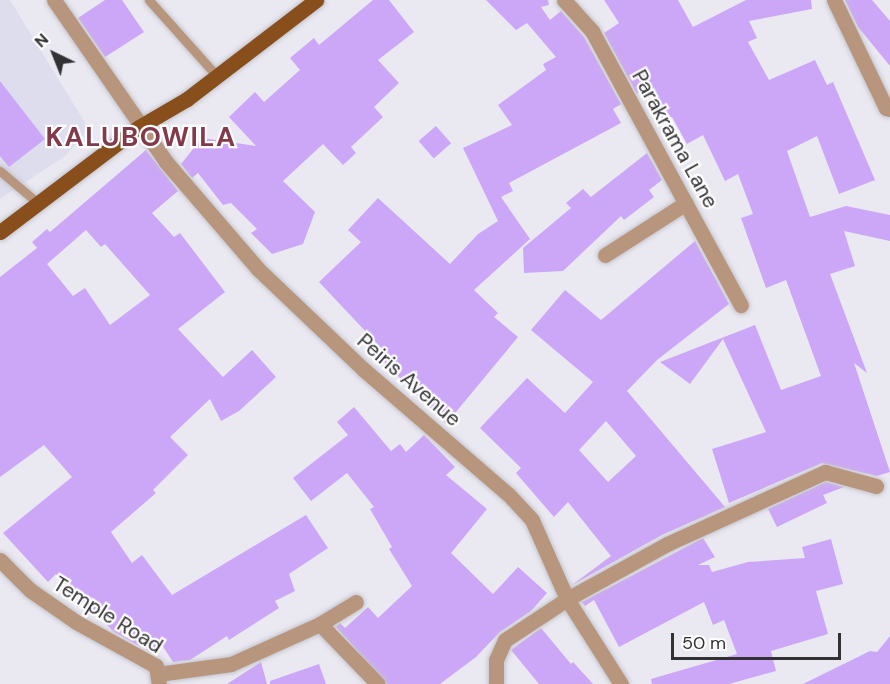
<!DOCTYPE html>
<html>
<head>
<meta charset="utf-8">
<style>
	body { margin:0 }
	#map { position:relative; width:890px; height:684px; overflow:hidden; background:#eae9f2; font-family:"DM Sans",sans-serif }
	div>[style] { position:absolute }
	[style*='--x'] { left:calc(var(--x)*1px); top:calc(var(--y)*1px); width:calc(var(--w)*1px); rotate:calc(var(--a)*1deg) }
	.built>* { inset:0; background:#dedded }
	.building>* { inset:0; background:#cca7f7; transform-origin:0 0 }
	.roads { filter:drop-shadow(0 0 2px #c5c4cc) drop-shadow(0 0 2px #c5c4cc) }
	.service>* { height:9px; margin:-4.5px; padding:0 4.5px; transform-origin:4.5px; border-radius:4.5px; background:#b8967e }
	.minor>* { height:15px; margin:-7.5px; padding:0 7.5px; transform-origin:7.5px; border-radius:7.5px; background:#b8967e }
	.tertiary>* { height:15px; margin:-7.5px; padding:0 7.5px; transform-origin:7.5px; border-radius:7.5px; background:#b8967e }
	.primary>* { height:15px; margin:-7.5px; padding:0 7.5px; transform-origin:7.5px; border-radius:7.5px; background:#884f1d }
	span { translate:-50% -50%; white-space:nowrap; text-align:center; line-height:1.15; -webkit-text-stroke:4.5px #fff; paint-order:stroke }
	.street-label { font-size:21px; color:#323235 }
	.district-label { font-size:27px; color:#823a4b; font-weight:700; letter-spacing:1.5px }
	.north { position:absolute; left:24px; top:24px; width:60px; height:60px; -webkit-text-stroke:4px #fff; paint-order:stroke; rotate:317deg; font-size:16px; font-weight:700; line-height:24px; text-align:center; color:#323235 }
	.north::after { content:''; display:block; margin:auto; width:21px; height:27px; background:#323235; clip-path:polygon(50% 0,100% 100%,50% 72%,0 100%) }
	.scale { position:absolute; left:671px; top:633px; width:170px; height:27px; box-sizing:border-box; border:3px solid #323235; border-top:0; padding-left:8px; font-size:18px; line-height:21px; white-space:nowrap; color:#323235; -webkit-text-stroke:4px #fff; paint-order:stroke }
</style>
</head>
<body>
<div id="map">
	<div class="built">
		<div style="clip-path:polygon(0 0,10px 0,89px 129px,65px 156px,0 199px)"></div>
	</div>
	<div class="building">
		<div style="clip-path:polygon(105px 0,122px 0,144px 32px,105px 57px,78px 18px)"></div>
		<div style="clip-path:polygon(373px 0,389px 0,414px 32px,378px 60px,399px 83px,374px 107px,383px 117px,351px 147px,356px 153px,343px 165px,323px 144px,283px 181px,315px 212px,303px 244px,272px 254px,251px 233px,257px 229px,231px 203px,223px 205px,198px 173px,192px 178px,181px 164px,202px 138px,256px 146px,229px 117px,255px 92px,264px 102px,300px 70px,290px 58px,314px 38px,319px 45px)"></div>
		<div style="clip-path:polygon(486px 0,548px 0,549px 5px,541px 7px,550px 20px,561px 11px,584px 37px,621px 104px,613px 109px,621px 123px,509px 183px,513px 191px,501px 197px,530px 239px,474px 290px,498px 313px,494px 317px,518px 337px,446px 424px,380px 358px,385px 352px,319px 282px,361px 242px,348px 230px,378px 198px,450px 264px,478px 234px,498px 221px,463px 148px,512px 125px,498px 105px,546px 70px,543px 64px,556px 57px,527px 23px,516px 30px)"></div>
		<div style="clip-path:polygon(604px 0,678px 0,693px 27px,746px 0,811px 0,812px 9px,749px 21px,757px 38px,748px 42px,769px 80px,815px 60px,827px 85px,833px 82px,875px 180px,839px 194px,817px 136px,787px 151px,810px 217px,846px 206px,890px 215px,890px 241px,844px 231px,855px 266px,830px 274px,867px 373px,854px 363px,890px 472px,877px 476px,822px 463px,729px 503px,712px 449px,766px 432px,723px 339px,690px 384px,660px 362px,755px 325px,781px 390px,821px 376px,786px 280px,766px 288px,741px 218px,753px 214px,738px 174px,725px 181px,703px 135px,687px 144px,672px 117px,664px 121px,647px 87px,637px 94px,604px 33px,619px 23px)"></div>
		<div style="clip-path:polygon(845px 0,872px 0,890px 21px,890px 66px,858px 27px)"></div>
		<div style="clip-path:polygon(0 81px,45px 139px,9px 167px,0 156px)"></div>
		<div style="left:436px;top:126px;width:23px;height:23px;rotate:49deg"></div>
		<div style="clip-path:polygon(evenodd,146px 150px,178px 191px,152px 213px,174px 237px,180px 233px,225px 292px,178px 329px,223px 377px,252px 350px,276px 377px,239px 411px,221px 421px,210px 399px,170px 437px,188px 455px,153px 490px,156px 493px,111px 532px,132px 563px,142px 555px,172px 595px,306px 515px,328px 548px,289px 574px,295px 591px,275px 601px,279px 608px,229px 640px,227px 636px,190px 660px,173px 662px,162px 645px,152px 653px,114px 632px,56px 574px,48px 582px,3px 533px,72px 477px,44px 445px,0 477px,0 277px,37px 248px,32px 242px,47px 229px,50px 232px,146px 150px,86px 230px,101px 247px,105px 244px,150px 295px,110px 325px,85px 288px,73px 296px,47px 264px,86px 230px)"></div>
		<div style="clip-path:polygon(647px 153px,662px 180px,649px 190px,654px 197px,624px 220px,621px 216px,563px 271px,524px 273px,523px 248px,571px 208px,566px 203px,583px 189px,591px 197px)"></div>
		<div style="clip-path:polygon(evenodd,695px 241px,729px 304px,657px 360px,627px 391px,725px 507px,662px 535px,572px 585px,611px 556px,568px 502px,554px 517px,516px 473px,521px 468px,480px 428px,527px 378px,565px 413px,593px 382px,531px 330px,565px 290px,601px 320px,695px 241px,606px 421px,636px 456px,608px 482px,579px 450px,606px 421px)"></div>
		<div style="clip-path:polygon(354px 407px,391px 451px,400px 444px,406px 452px,424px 435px,455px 467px,446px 475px,487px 509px,451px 553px,493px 594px,518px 567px,547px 593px,531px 611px,500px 632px,476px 657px,440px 684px,387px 684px,336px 627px,340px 623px,345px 628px,368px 607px,378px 618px,412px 586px,389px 549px,392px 547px,370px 509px,374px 507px,347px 473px,311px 501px,293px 478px,348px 435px,337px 422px)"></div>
		<div style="clip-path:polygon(826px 482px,844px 487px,823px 495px,827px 503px,777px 527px,768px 509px)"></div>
		<div style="clip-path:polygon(703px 538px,715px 557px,698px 565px,709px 565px,712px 572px,748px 562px,805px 558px,802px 547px,831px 539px,843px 584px,816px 591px,828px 634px,771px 651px,776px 671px,729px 684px,652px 684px,651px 679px,737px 654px,724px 620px,713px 625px,704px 602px,619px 647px,594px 600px,585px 606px,582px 602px)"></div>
		<div style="clip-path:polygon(541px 628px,571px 664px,573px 662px,593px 684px,539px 684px,511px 650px)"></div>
		<div style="clip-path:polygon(890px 636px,890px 684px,803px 684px,870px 651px,877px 652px)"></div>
		<div style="clip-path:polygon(261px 662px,267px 684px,227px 684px)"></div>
		<div style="clip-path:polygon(319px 664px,326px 684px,270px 684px,270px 681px)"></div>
	</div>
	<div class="roads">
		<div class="service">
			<div style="--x:149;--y:0;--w:102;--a:48.2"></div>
			<div style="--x:0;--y:171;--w:50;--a:40.1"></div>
		</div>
		<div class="minor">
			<div style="--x:564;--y:0;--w:42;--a:47.9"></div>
			<div style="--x:592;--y:31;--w:312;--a:61.5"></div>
			<div style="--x:834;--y:0;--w:120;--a:64.3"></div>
			<div style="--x:886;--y:108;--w:4;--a:14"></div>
			<div style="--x:605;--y:255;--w:96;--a:-32.7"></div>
			<div style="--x:0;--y:560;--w:42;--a:45"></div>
			<div style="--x:30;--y:590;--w:56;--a:34.8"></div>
			<div style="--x:76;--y:622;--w:91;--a:28.8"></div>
			<div style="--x:156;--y:666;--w:18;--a:81"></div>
			<div style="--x:320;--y:624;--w:83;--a:46"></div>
			<div style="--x:158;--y:674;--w:74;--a:-7.8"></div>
			<div style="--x:231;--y:664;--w:98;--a:-24.2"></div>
			<div style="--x:320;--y:624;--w:42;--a:-31.4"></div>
			<div style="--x:496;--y:684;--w:24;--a:-90"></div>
			<div style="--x:496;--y:660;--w:22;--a:-66"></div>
			<div style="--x:505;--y:640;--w:74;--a:-33.5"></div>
			<div style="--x:567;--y:599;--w:114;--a:-28.8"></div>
			<div style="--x:667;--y:544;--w:174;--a:-24.5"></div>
			<div style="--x:825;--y:472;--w:53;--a:15.4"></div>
		</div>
		<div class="tertiary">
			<div style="--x:54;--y:0;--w:197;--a:55.3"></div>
			<div style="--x:166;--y:162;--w:141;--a:49.3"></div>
			<div style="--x:258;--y:269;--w:145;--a:43.6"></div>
			<div style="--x:363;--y:369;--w:191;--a:40.8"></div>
			<div style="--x:508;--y:494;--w:35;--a:47"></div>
			<div style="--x:532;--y:520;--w:86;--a:66.1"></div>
			<div style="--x:567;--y:599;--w:101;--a:57.6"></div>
		</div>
		<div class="primary">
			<div style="--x:0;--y:232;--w:174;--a:-37.1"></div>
			<div style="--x:139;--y:127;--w:56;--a:-30.3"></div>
			<div style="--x:187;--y:99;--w:163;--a:-37.5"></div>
		</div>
	</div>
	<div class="street-label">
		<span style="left:675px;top:139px;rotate:61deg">Parakrama Lane</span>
		<span style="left:409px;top:380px;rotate:41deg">Peiris Avenue</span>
		<span style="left:108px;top:615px;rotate:32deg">Temple Road</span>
	</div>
	<div class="district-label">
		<span style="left:141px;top:137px">KALUBOWILA</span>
	</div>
	<div class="north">N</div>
	<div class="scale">50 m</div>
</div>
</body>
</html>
